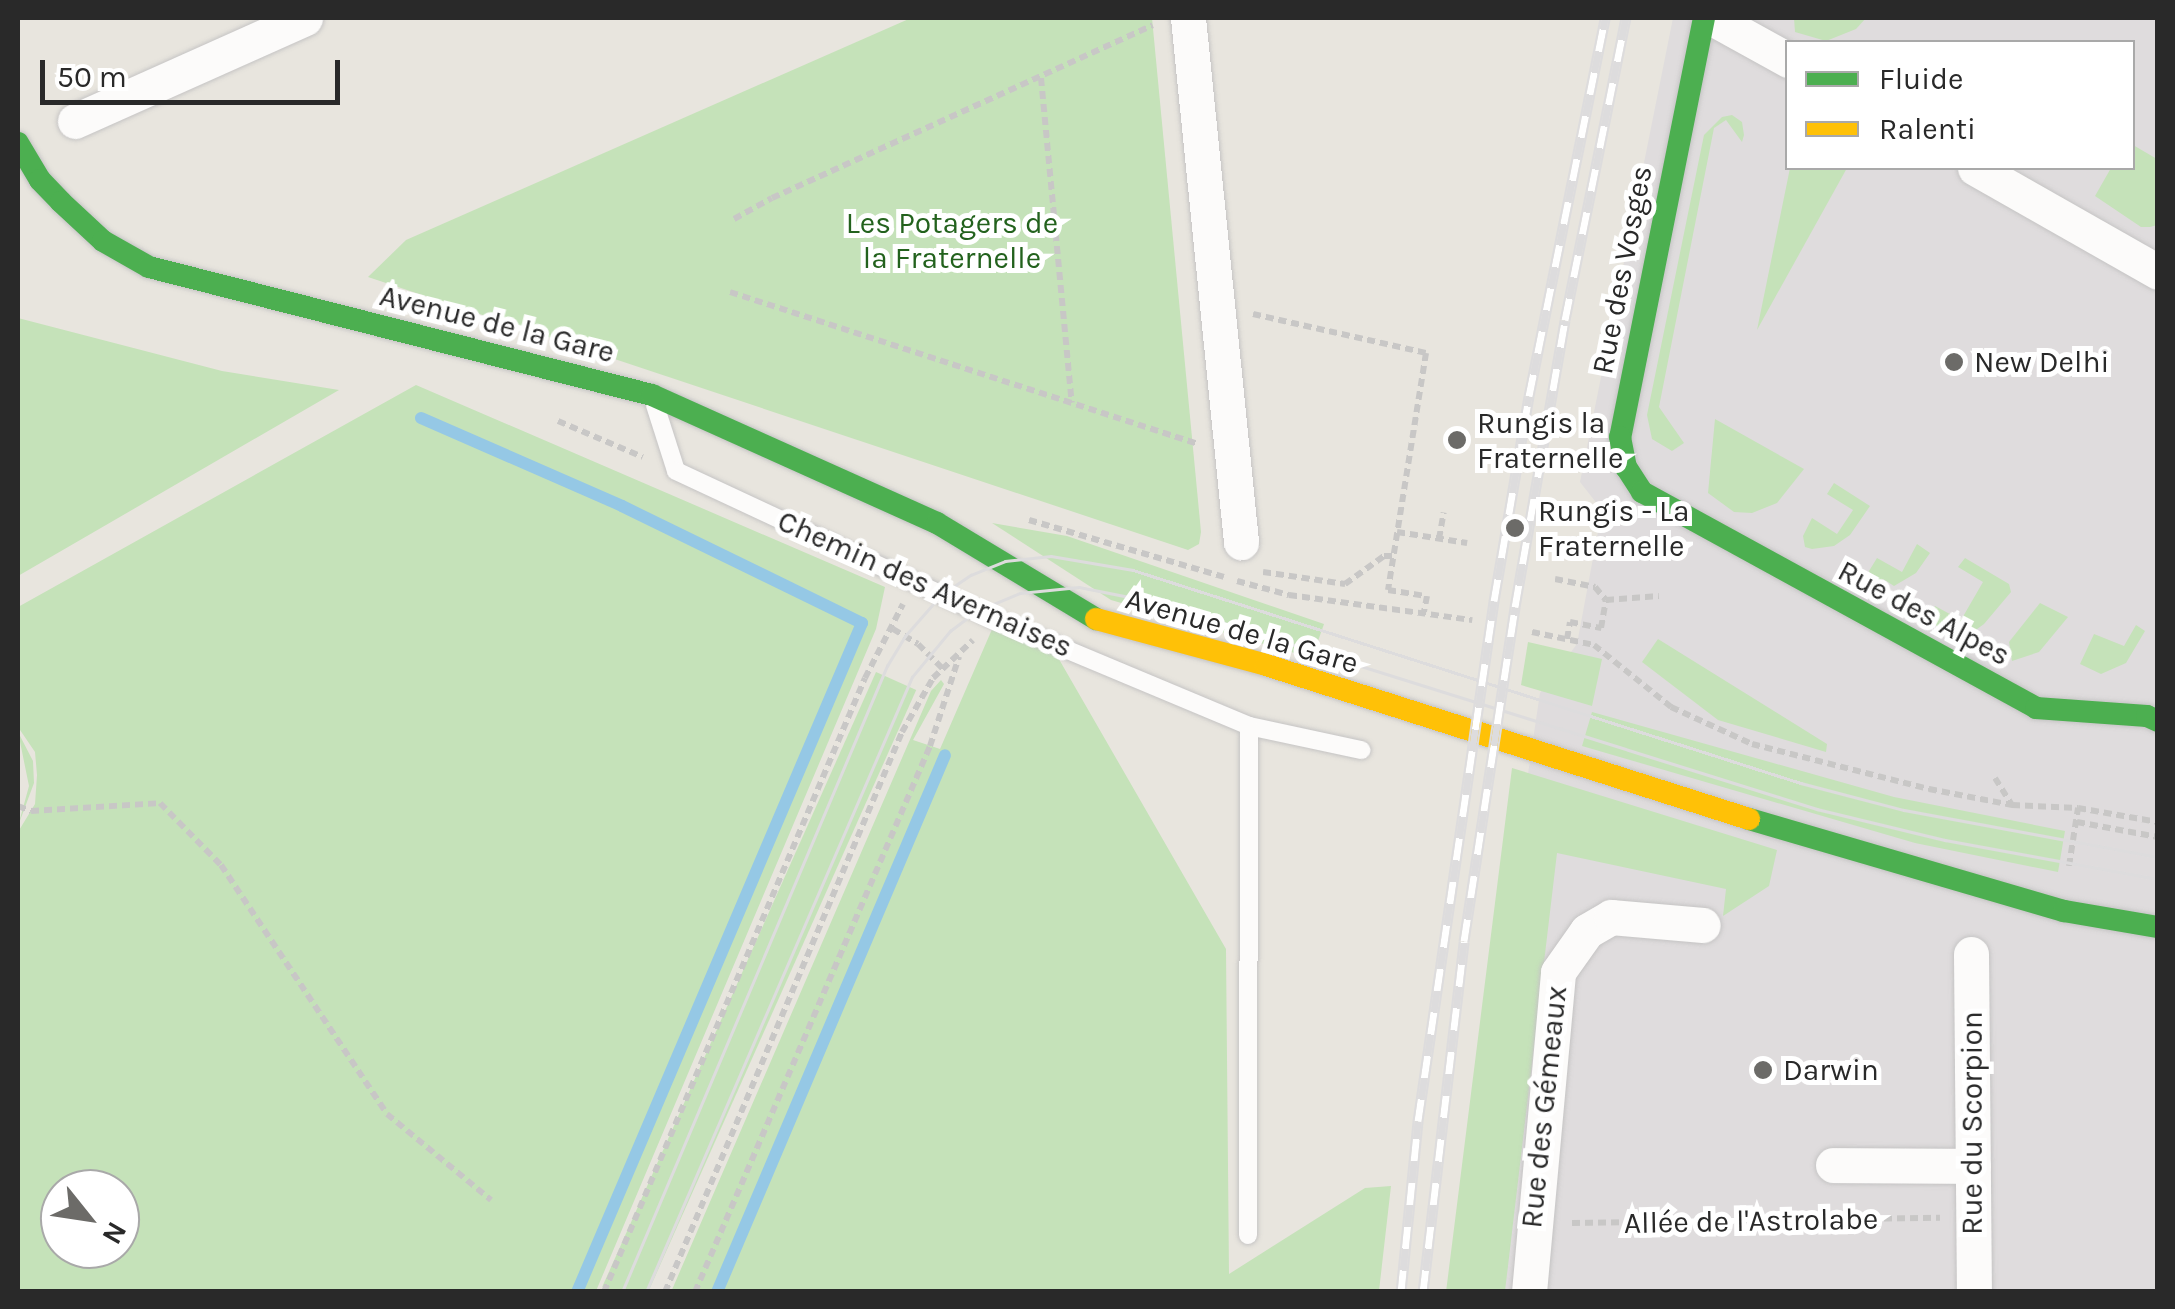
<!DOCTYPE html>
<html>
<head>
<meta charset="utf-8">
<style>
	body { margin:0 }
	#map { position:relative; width:2175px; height:1309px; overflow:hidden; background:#e8e5de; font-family:Karla,sans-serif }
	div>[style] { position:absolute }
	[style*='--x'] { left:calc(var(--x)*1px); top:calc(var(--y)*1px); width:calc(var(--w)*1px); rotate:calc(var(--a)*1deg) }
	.industrial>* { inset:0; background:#dfdcdd }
	.green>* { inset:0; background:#c5e2b9; transform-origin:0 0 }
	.stream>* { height:12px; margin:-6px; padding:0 6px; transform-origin:6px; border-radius:6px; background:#95c8e5 }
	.path>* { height:6px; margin-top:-3px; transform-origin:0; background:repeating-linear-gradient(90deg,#c8c7c6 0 8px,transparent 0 13px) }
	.roads { filter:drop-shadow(0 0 2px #c5c4c4) drop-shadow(0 0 2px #c5c4c4) }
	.lane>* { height:18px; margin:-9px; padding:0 9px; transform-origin:9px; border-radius:9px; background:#fcfbfa }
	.street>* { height:35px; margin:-17.5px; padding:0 17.5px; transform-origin:17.5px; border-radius:17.5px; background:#fcfbfa }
	.fast>* { height:22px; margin:-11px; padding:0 11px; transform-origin:11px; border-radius:11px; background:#4caf50 }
	.slow>* { height:22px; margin:-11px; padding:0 11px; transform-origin:11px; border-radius:11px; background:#ffc107 }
	.tram>* { height:2.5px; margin:-1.25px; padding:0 1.25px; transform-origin:1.25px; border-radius:1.25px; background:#dddcdd }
	.rail>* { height:11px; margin-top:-5.5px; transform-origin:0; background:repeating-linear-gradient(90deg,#fff 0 22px,#dddcdd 0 44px); box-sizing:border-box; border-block:2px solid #dddcdd }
	.dots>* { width:28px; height:28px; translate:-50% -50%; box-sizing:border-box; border:5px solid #fff; border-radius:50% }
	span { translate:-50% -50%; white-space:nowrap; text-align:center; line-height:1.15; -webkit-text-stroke:10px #fff; paint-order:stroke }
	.park-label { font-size:30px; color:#23621d }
	.street-label { font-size:30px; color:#292929 }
	.poi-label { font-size:30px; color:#292929 }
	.left { translate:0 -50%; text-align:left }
	.frame { position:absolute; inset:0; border:20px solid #292929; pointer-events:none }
	.legend { position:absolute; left:1785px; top:40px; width:350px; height:130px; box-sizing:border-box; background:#fff; border:2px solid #a9a9a9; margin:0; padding:12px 18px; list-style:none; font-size:30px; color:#292929 }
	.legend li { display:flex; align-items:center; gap:20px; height:50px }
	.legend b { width:50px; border:2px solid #a9a9a9 }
	.north { position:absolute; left:40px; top:1169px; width:100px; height:100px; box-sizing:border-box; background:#fff; border:2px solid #a9a9a9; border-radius:50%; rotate:120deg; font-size:28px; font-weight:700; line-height:40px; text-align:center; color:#292929 }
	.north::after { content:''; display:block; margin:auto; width:35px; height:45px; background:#6c6b68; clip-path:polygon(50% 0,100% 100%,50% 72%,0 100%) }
	.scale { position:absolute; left:40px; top:60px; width:300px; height:45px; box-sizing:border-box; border:5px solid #292929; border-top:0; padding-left:12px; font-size:30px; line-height:35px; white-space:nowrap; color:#292929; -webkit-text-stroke:8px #fff; paint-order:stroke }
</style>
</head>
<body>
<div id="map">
	<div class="industrial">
		<div style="clip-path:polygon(evenodd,1673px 18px,2157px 18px,2157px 1291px,1475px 1292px,1528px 774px,1540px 693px,1577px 644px,1602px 510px,1580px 482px,1673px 18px,1788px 42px,2132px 42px,2132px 168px,1788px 168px,1788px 42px)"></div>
	</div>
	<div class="green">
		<div style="clip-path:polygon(911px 18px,1152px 18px,1201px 532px,1199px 544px,1188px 550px,368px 277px,406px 240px)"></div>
		<div style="clip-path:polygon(1794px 18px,1866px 18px,1856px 29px,1826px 41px,1795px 32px)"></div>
		<div style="clip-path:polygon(1732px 115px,1742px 122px,1744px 135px,1742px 142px,1726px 120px,1714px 128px,1659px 407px,1684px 443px,1672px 451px,1652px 439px,1647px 415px,1704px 135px,1722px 117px)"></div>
		<div style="clip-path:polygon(2133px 145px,2157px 159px,2157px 225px,2150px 227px,2141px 227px,2095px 196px,2111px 168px,2132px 168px)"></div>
		<div style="clip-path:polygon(1790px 168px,1847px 168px,1757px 330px)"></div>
		<div style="clip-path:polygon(18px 318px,222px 371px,339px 390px,18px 576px)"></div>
		<div style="clip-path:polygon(evenodd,416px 385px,885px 587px,876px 629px,596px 1291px,18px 1291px,18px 832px,35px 804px,37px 775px,35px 752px,18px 727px,18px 607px,416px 385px,60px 1189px,120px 1189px,120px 1249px,60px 1249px,60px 1189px)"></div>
		<div style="clip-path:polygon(1715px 419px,1804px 469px,1777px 503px,1752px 513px,1734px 512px,1708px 493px)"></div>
		<div style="clip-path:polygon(1834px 483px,1870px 506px,1850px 535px,1834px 546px,1812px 549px,1805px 547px,1803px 536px,1812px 518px,1837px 534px,1853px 510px,1827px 494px)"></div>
		<div style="clip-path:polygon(992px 523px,1067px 536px,1324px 624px,1312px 658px,1111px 600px)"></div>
		<div style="clip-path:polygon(1917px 544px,1930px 553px,1916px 573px,1894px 586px,1883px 579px,1875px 589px,1869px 571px,1877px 558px,1902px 572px)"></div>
		<div style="clip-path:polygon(1965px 558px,2009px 584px,2011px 592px,1984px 624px,1962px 640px,1928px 621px,1935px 606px,1961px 620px,1983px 582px,1958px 567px)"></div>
		<div style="clip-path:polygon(2040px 603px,2068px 617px,2039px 652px,2012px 661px,2009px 642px)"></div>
		<div style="clip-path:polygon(2136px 625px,2145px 631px,2126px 663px,2101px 674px,2080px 664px,2094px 634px,2124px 646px)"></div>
		<div style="clip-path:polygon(993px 627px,1056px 654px,1226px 949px,1229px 1274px,1365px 1188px,1391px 1186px,1379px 1291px,671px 1292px,931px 691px,941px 680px,944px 684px,913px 740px,940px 749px)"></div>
		<div style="clip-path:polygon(1658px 639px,1827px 744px,1826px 752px,1718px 720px,1642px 662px)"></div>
		<div style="clip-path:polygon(1528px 642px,1602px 659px,1592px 706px,1521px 685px)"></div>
		<div style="left:876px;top:672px;width:44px;height:673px;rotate:24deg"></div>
		<div style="clip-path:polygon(1592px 712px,1894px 797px,2065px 831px,2058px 872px,1915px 843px,1582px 746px)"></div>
		<div style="clip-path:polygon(18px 732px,33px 761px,34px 783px,18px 826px,29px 786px)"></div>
		<div style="clip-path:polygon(1512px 768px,1777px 850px,1769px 886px,1723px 916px,1726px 889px,1557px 853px,1505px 1291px,1446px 1292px)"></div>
	</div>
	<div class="stream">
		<div style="--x:421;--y:418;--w:219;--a:23.6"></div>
		<div style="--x:622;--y:506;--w:267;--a:26"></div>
		<div style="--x:862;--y:623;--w:727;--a:113.07"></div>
		<div style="--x:717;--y:1292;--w:583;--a:-66.99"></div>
	</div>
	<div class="path">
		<div style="--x:1041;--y:78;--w:326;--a:84.6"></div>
		<div style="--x:734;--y:219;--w:43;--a:-28.9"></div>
		<div style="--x:772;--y:198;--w:418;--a:-24.4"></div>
		<div style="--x:730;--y:292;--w:491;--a:18"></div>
		<div style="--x:1253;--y:314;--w:177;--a:12.7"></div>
		<div style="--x:1426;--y:353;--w:240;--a:99.1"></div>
		<div style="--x:1388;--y:590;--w:39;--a:9"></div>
		<div style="--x:1427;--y:596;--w:16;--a:101"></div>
		<div style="--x:558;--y:421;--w:92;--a:23"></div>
		<div style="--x:1029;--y:520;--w:203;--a:16.3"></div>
		<div style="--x:1397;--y:532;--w:71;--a:8.9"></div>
		<div style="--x:1439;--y:539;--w:27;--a:-80"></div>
		<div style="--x:1263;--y:572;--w:83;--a:8.3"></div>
		<div style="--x:1345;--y:584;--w:48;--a:-35.7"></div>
		<div style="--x:1384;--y:556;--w:9;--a:0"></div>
		<div style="--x:1555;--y:579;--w:41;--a:11.3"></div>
		<div style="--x:1595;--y:587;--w:17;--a:50"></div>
		<div style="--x:1237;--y:581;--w:54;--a:15.1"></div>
		<div style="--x:1289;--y:595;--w:185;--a:7.8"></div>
		<div style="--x:1606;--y:600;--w:53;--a:-4.3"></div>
		<div style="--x:893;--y:629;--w:29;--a:31"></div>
		<div style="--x:918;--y:644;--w:37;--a:45"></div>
		<div style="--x:1532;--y:632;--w:63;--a:11.8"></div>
		<div style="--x:1594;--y:645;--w:99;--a:38.8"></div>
		<div style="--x:1671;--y:707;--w:89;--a:24.6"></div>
		<div style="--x:1752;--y:744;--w:183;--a:14.3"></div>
		<div style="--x:1929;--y:789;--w:85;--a:10.9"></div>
		<div style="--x:2012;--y:805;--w:66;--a:2.6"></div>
		<div style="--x:2078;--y:808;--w:81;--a:9.9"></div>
		<div style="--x:1567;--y:639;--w:17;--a:-80"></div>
		<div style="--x:1570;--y:622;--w:32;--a:11"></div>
		<div style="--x:1601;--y:628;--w:28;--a:-80"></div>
		<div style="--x:1995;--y:778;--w:32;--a:58"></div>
		<div style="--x:18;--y:806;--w:14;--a:21"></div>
		<div style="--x:31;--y:811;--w:129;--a:-3.5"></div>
		<div style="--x:160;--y:803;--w:87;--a:45.5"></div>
		<div style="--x:221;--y:865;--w:299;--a:56.3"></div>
		<div style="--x:387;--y:1114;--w:135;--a:39.6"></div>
		<div style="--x:2077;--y:822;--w:82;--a:10.5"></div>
		<div style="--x:2069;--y:866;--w:59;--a:-81.2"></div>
		<div style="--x:1572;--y:1223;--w:368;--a:-0.8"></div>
		<div style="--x:604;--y:1292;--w:667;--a:-66.97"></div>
		<div style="--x:865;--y:678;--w:83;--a:-62.8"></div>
		<div style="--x:665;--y:1292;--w:608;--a:-67.06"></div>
		<div style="--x:902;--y:732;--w:62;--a:-60.1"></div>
		<div style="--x:933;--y:678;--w:55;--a:-43.5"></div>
		<div style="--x:695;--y:1292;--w:594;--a:-66.71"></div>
		<div style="--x:930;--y:746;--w:94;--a:-72"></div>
	</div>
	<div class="roads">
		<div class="lane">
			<div style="--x:655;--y:405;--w:69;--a:72.3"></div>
			<div style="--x:676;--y:471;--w:353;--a:25"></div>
			<div style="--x:996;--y:620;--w:274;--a:22.7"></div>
			<div style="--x:1249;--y:726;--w:115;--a:12.1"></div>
			<div style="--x:1248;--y:1235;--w:509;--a:-89.89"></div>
		</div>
		<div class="street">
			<div style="--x:1188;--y:18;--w:527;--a:84.22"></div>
			<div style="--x:1712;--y:18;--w:87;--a:28.9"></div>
			<div style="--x:75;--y:121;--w:252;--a:-24.1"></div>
			<div style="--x:1975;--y:168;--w:210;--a:29.6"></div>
			<div style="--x:1971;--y:954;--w:338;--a:89.5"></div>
			<div style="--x:1833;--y:1165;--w:140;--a:0.4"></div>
			<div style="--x:1529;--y:1292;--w:321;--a:-84.8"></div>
			<div style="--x:1558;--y:972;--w:50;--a:-54.7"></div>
			<div style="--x:1587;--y:931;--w:28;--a:-30"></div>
			<div style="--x:1611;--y:917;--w:92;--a:5"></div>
		</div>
		<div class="fast">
			<div style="--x:1704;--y:18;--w:427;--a:101.3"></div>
			<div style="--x:1620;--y:437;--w:31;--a:79"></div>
			<div style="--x:1626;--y:467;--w:30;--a:57"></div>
			<div style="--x:1642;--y:492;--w:449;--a:28.7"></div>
			<div style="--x:2036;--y:708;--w:111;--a:4.1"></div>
			<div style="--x:2147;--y:716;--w:12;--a:24"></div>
			<div style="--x:18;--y:143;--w:43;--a:59.3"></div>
			<div style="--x:40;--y:180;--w:30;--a:46"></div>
			<div style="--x:61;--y:202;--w:57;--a:42.9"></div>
			<div style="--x:103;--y:241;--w:53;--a:29.5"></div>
			<div style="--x:149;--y:267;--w:519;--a:14.28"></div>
			<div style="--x:652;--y:395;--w:312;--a:24.2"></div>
			<div style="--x:937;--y:523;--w:186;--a:31.1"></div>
			<div style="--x:1749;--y:819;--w:328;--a:16.3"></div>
			<div style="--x:2064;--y:911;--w:95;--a:9.7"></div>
		</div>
		<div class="slow">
			<div style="--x:1096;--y:619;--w:176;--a:15.1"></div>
			<div style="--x:1266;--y:665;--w:507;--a:17.68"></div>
		</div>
	</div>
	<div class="tram">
		<div style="--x:622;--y:1292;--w:680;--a:-67.06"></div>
		<div style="--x:887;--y:666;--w:35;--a:-59"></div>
		<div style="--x:905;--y:636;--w:55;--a:-48.7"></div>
		<div style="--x:941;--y:595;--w:36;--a:-34"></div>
		<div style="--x:971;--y:575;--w:37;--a:-22"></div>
		<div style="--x:1005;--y:561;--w:46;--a:-6.2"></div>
		<div style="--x:1051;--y:556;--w:83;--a:9.7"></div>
		<div style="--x:1133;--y:570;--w:701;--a:17.69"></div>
		<div style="--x:1801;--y:783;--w:106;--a:14.7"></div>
		<div style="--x:1904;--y:810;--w:258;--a:10.5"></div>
		<div style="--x:646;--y:1292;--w:670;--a:-66.61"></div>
		<div style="--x:912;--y:677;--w:60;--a:-50.4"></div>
		<div style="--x:950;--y:631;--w:34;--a:-37"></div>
		<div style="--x:977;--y:611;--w:47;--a:-22.7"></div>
		<div style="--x:1020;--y:593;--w:59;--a:-5.8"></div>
		<div style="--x:1079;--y:587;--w:83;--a:11.2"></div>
		<div style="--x:1160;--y:603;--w:689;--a:17.41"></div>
		<div style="--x:1817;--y:809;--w:132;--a:13.6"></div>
		<div style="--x:1945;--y:840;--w:217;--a:10.4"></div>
	</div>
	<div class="rail">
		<div style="--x:1401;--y:1292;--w:172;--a:-84.3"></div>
		<div style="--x:1418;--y:1121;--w:526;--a:-81.68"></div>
		<div style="--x:1494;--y:601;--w:208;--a:-80.3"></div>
		<div style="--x:1529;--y:396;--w:386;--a:-78.6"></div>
		<div style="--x:1423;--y:1292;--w:353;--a:-83.3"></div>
		<div style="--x:1464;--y:941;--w:338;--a:-81.3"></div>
		<div style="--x:1515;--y:607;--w:291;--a:-80.1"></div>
		<div style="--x:1565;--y:320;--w:308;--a:-78.6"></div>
	</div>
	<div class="dots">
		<div style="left:1954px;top:362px;background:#6c6b68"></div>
		<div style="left:1457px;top:440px;background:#6c6b68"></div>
		<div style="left:1515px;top:528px;background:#6c6b68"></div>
		<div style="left:1763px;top:1070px;background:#6c6b68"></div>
	</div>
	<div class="park-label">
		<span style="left:952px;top:240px">Les Potagers de<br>la Fraternelle</span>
	</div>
	<div class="street-label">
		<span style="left:1622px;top:270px;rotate:-79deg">Rue des Vosges</span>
		<span style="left:497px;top:324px;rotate:14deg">Avenue de la Gare</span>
		<span style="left:925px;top:584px;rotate:24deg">Chemin des Avernaises</span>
		<span style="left:1924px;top:613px;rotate:28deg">Rue des Alpes</span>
		<span style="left:1242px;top:631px;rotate:16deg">Avenue de la Gare</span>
		<span style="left:1544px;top:1107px;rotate:-84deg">Rue des Gémeaux</span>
		<span style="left:1972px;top:1123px;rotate:-90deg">Rue du Scorpion</span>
		<span style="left:1751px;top:1221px;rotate:-1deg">Allée de l'Astrolabe</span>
	</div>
	<div class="poi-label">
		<span class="left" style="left:1974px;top:362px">New Delhi</span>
		<span class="left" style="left:1477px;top:440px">Rungis la<br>Fraternelle</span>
		<span class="left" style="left:1538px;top:528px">Rungis - La<br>Fraternelle</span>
		<span class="left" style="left:1783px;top:1070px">Darwin</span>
	</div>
	<div class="frame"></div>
	<ul class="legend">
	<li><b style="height:12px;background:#4caf50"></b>Fluide</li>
	<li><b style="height:12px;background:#ffc107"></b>Ralenti</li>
	</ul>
	<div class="north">N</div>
	<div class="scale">50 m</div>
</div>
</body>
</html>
